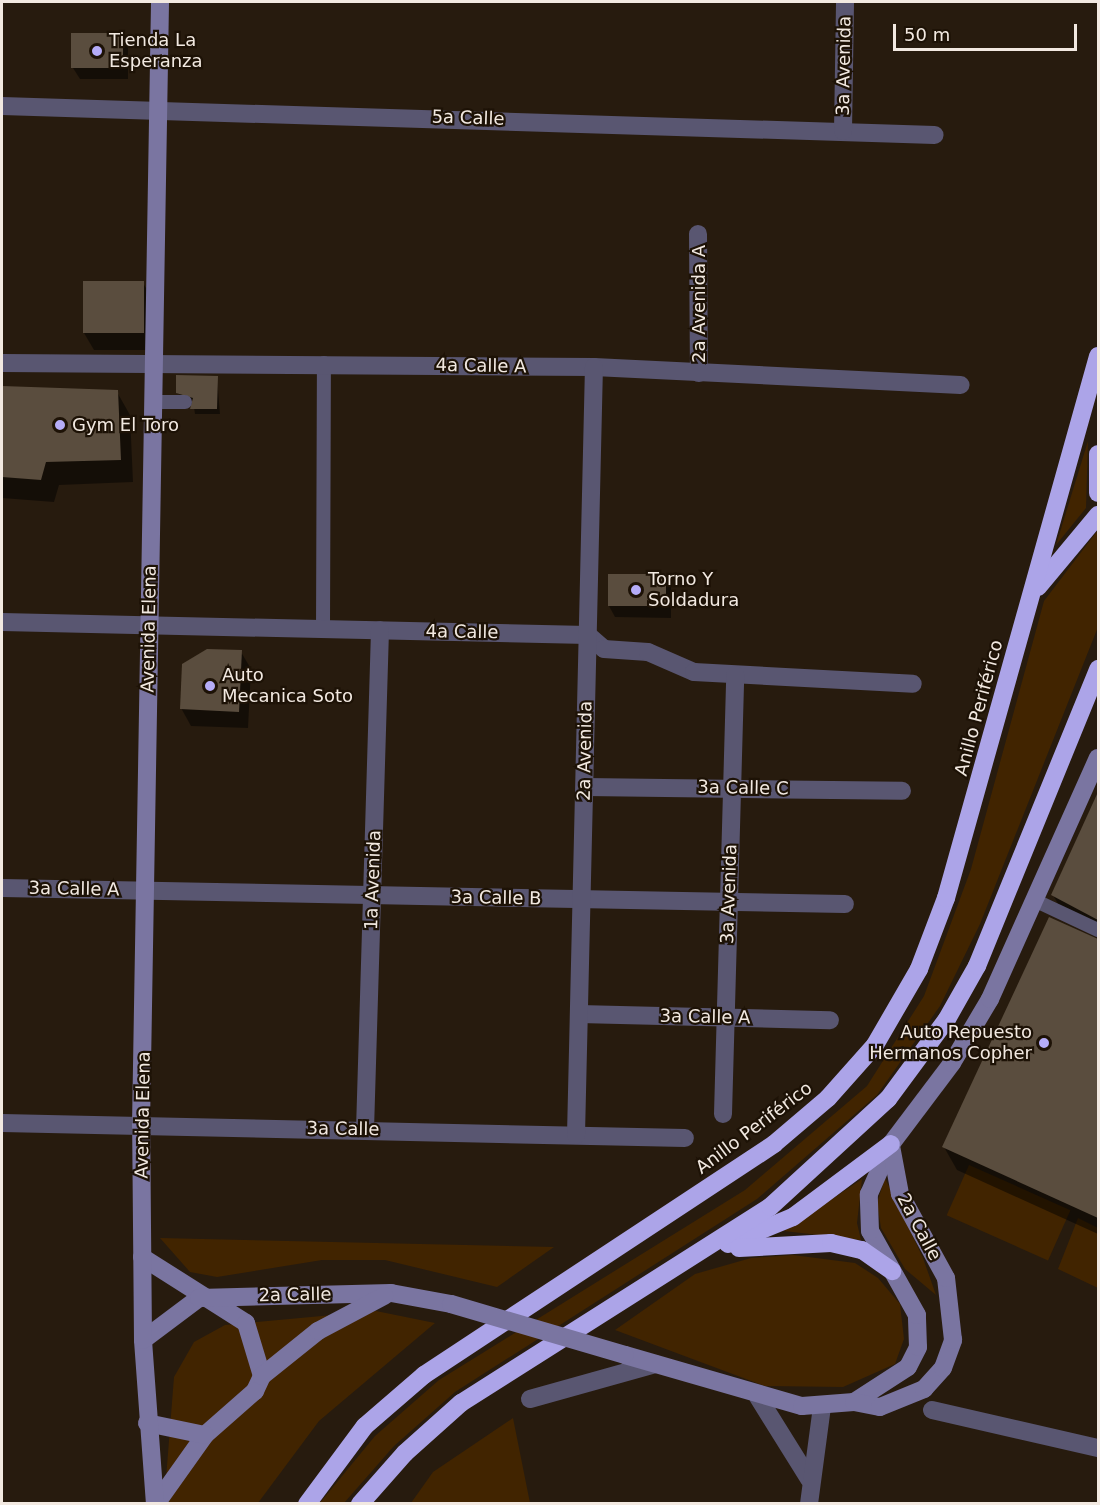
<!DOCTYPE html>
<html>
<head>
<meta charset="utf-8">
<style>
	body { margin:0 }
	#map { position:relative; width:1100px; height:1505px; overflow:hidden; background:#271b0e; font-family:"DejaVu Sans",sans-serif }
	div>[style] { position:absolute }
	[style*='--x'] { left:calc(var(--x)*1px); top:calc(var(--y)*1px); width:calc(var(--w)*1px); rotate:calc(var(--a)*1deg) }
	.green>* { inset:0; background:#412400; transform-origin:0 0 }
	.shadow>* { inset:0; background:#0007 }
	.building>* { inset:0; background:#5a4d3e; transform-origin:0 0 }
	.lane>* { height:14px; margin:-7px; padding:0 7px; transform-origin:7px; border-radius:7px; background:#595671 }
	.street>* { height:18px; margin:-9px; padding:0 9px; transform-origin:9px; border-radius:9px; background:#595671 }
	.secondary>* { height:18px; margin:-9px; padding:0 9px; transform-origin:9px; border-radius:9px; background:#7a75a1 }
	.highway>* { height:18px; margin:-9px; padding:0 9px; transform-origin:9px; border-radius:9px; background:#aca4e8 }
	.secondary-bridge>* { height:18px; margin:-9px; padding:0 9px; transform-origin:9px; border-radius:9px; background:#7a75a1 }
	.dots>* { width:16px; height:16px; translate:-50% -50%; box-sizing:border-box; border:3px solid #1d1206; border-radius:50% }
	span { translate:-50% -50%; white-space:nowrap; text-align:center; line-height:1.15; -webkit-text-stroke:4.5px #1d1206; paint-order:stroke }
	.poi-label { font-size:18px; color:#f2e9e1 }
	.left { translate:0 -50%; text-align:left }
	.right { translate:-100% -50%; text-align:right }
	.street-label { font-size:18px; color:#f2e9e1 }
	.frame { position:absolute; inset:0; border:3px solid #f2e9e1; pointer-events:none }
	.scale { position:absolute; left:893px; top:24px; width:184px; height:27px; box-sizing:border-box; border:3px solid #f2e9e1; border-top:0; padding-left:8px; font-size:18px; line-height:21px; white-space:nowrap; color:#f2e9e1; -webkit-text-stroke:4px #1d1206; paint-order:stroke }
</style>
</head>
<body>
<div id="map">
	<div class="green">
		<div style="clip-path:polygon(1088px 441px,1086px 508px,1056px 545px)"></div>
		<div style="clip-path:polygon(1098px 530px,1098px 627px,980px 924px,940px 1006px,877px 1095px,757px 1199px,455px 1392px,394px 1446px,344px 1503px,319px 1504px,375px 1436px,439px 1380px,745px 1190px,867px 1086px,924px 996px,971px 869px,1044px 601px)"></div>
		<div style="left:969px;top:1165px;width:111px;height:55px;rotate:24deg"></div>
		<div style="clip-path:polygon(885px 1178px,923px 1258px,936px 1295px,905px 1269px,881px 1228px,877px 1203px)"></div>
		<div style="clip-path:polygon(862px 1179px,857px 1223px,861px 1240px,784px 1231px)"></div>
		<div style="clip-path:polygon(1078px 1218px,1098px 1228px,1098px 1288px,1058px 1269px)"></div>
		<div style="clip-path:polygon(160px 1238px,554px 1247px,497px 1287px,385px 1260px,322px 1260px,217px 1277px,190px 1272px)"></div>
		<div style="clip-path:polygon(793px 1255px,855px 1263px,878px 1278px,900px 1304px,904px 1339px,895px 1364px,843px 1387px,765px 1386px,615px 1330px,695px 1274px,751px 1258px)"></div>
		<div style="clip-path:polygon(376px 1311px,435px 1323px,319px 1421px,258px 1503px,164px 1504px,174px 1377px,194px 1342px,225px 1325px)"></div>
		<div style="clip-path:polygon(513px 1418px,530px 1503px,411px 1503px,433px 1472px)"></div>
	</div>
	<div class="shadow">
		<div style="clip-path:polygon(122px 34px,128px 46px,128px 79px,80px 79px,73px 68px)"></div>
		<div style="clip-path:polygon(143px 283px,153px 300px,152px 350px,94px 350px,84px 333px)"></div>
		<div style="clip-path:polygon(217px 377px,220px 414px,195px 414px,193px 401px,177px 393px)"></div>
		<div style="clip-path:polygon(2px 387px,117px 392px,130px 415px,133px 482px,59px 485px,54px 502px,2px 498px)"></div>
		<div style="clip-path:polygon(665px 576px,671px 587px,671px 618px,615px 617px,609px 606px)"></div>
		<div style="clip-path:polygon(241px 652px,251px 669px,248px 728px,191px 726px,181px 708px)"></div>
		<div style="clip-path:polygon(1098px 795px,1098px 935px,1066px 918px,1053px 895px)"></div>
		<div style="clip-path:polygon(1098px 938px,1098px 1234px,957px 1170px,944px 1147px)"></div>
	</div>
	<div class="building">
		<div style="left:71px;top:33px;width:52px;height:35px"></div>
		<div style="left:83px;top:281px;width:61px;height:52px"></div>
		<div style="clip-path:polygon(176px 375px,218px 376px,217px 409px,190px 409px,193px 398px,176px 393px)"></div>
		<div style="clip-path:polygon(2px 386px,118px 390px,121px 460px,46px 462px,41px 480px,2px 477px)"></div>
		<div style="left:608px;top:574px;width:58px;height:32px"></div>
		<div style="clip-path:polygon(207px 649px,242px 650px,239px 712px,180px 709px,182px 664px)"></div>
		<div style="clip-path:polygon(1098px 792px,1098px 920px,1051px 895px)"></div>
		<div style="clip-path:polygon(1049px 917px,1098px 939px,1098px 1218px,942px 1147px)"></div>
	</div>
	<div class="lane">
		<div style="--x:153;--y:402;--w:32;--a:0"></div>
		<div style="--x:323;--y:629;--w:266;--a:-89.8"></div>
		<div style="--x:1034;--y:900;--w:71;--a:25.1"></div>
	</div>
	<div class="street">
		<div style="--x:2;--y:106;--w:933;--a:1.78"></div>
		<div style="--x:843;--y:131;--w:129;--a:-89.1"></div>
		<div style="--x:698;--y:234;--w:139;--a:89.6"></div>
		<div style="--x:2;--y:363;--w:592;--a:0.39"></div>
		<div style="--x:594;--y:367;--w:367;--a:2.8"></div>
		<div style="--x:2;--y:622;--w:586;--a:1.27"></div>
		<div style="--x:588;--y:635;--w:21;--a:41"></div>
		<div style="--x:604;--y:649;--w:44;--a:3.9"></div>
		<div style="--x:648;--y:652;--w:50;--a:23.5"></div>
		<div style="--x:694;--y:672;--w:219;--a:3.1"></div>
		<div style="--x:585;--y:787;--w:317;--a:0.7"></div>
		<div style="--x:2;--y:888;--w:843;--a:1.09"></div>
		<div style="--x:579;--y:1014;--w:251;--a:1.4"></div>
		<div style="--x:723;--y:1114;--w:439;--a:-88.4"></div>
		<div style="--x:2;--y:1123;--w:683;--a:1.26"></div>
		<div style="--x:365;--y:1130;--w:500;--a:-88.28"></div>
		<div style="--x:576;--y:1135;--w:768;--a:-88.66"></div>
		<div style="--x:758;--y:1397;--w:97;--a:58.1"></div>
		<div style="--x:530;--y:1399;--w:130;--a:-15.6"></div>
		<div style="--x:932;--y:1410;--w:170;--a:12.9"></div>
		<div style="--x:809;--y:1504;--w:99;--a:-82.4"></div>
	</div>
	<div class="secondary">
		<div style="--x:142;--y:1257;--w:123;--a:32.4"></div>
		<div style="--x:246;--y:1323;--w:55;--a:73.2"></div>
		<div style="--x:262;--y:1376;--w:17;--a:115"></div>
		<div style="--x:255;--y:1391;--w:67;--a:138.7"></div>
		<div style="--x:205;--y:1435;--w:85;--a:125.4"></div>
		<div style="--x:143;--y:1340;--w:70;--a:-36.9"></div>
		<div style="--x:199;--y:1298;--w:192;--a:-1.5"></div>
		<div style="--x:391;--y:1293;--w:61;--a:10.4"></div>
		<div style="--x:625;--y:1355;--w:184;--a:16.1"></div>
		<div style="--x:802;--y:1406;--w:52;--a:-4.4"></div>
		<div style="--x:854;--y:1402;--w:64;--a:-32.9"></div>
		<div style="--x:908;--y:1367;--w:22;--a:-63"></div>
		<div style="--x:918;--y:1347;--w:32;--a:-92"></div>
		<div style="--x:917;--y:1315;--w:96;--a:-119.2"></div>
		<div style="--x:870;--y:1231;--w:37;--a:-92"></div>
		<div style="--x:869;--y:1194;--w:55;--a:-66.3"></div>
		<div style="--x:891;--y:1144;--w:101;--a:-53"></div>
		<div style="--x:952;--y:1063;--w:74;--a:-59.3"></div>
		<div style="--x:990;--y:999;--w:264;--a:-65.9"></div>
		<div style="--x:262;--y:1376;--w:72;--a:-38.8"></div>
		<div style="--x:318;--y:1331;--w:75;--a:-27.9"></div>
		<div style="--x:854;--y:1402;--w:26;--a:11"></div>
		<div style="--x:880;--y:1407;--w:48;--a:-22.2"></div>
		<div style="--x:924;--y:1389;--w:28;--a:-48"></div>
		<div style="--x:943;--y:1368;--w:30;--a:-70"></div>
		<div style="--x:953;--y:1340;--w:62;--a:-96.4"></div>
		<div style="--x:946;--y:1278;--w:96;--a:-118.7"></div>
		<div style="--x:900;--y:1194;--w:49;--a:-100.6"></div>
		<div style="--x:147;--y:1423;--w:59;--a:11.7"></div>
		<div style="--x:155;--y:1504;--w:164;--a:-94.2"></div>
		<div style="--x:143;--y:1340;--w:215;--a:-90.5"></div>
		<div style="--x:141;--y:1125;--w:1123;--a:-89.03"></div>
	</div>
	<div class="highway">
		<div style="--x:1098;--y:454;--w:39;--a:90"></div>
		<div style="--x:1038;--y:587;--w:94;--a:-50.2"></div>
		<div style="--x:728;--y:1244;--w:70;--a:-22.6"></div>
		<div style="--x:793;--y:1217;--w:122;--a:-36.7"></div>
		<div style="--x:739;--y:1248;--w:92;--a:-3.1"></div>
		<div style="--x:831;--y:1243;--w:32;--a:13"></div>
		<div style="--x:862;--y:1250;--w:37;--a:35"></div>
		<div style="--x:307;--y:1504;--w:97;--a:-53.4"></div>
		<div style="--x:365;--y:1426;--w:78;--a:-40.8"></div>
		<div style="--x:424;--y:1375;--w:419;--a:-33.4"></div>
		<div style="--x:774;--y:1144;--w:71;--a:-40.4"></div>
		<div style="--x:828;--y:1098;--w:71;--a:-48.4"></div>
		<div style="--x:875;--y:1045;--w:88;--a:-59.9"></div>
		<div style="--x:919;--y:969;--w:76;--a:-69.2"></div>
		<div style="--x:946;--y:898;--w:563;--a:-74.33"></div>
		<div style="--x:360;--y:1504;--w:68;--a:-48.6"></div>
		<div style="--x:405;--y:1453;--w:75;--a:-41.8"></div>
		<div style="--x:461;--y:1403;--w:366;--a:-32.4"></div>
		<div style="--x:770;--y:1207;--w:160;--a:-42.5"></div>
		<div style="--x:888;--y:1099;--w:99;--a:-53.6"></div>
		<div style="--x:947;--y:1019;--w:61;--a:-60.5"></div>
		<div style="--x:977;--y:966;--w:321;--a:-67.8"></div>
	</div>
	<div class="secondary-bridge">
		<div style="--x:451;--y:1304;--w:181;--a:16.3"></div>
	</div>
	<div class="dots">
		<div style="left:97px;top:51px;background:#b5acf8"></div>
		<div style="left:60px;top:425px;background:#b5acf8"></div>
		<div style="left:636px;top:590px;background:#b5acf8"></div>
		<div style="left:210px;top:686px;background:#b5acf8"></div>
		<div style="left:1044px;top:1043px;background:#b5acf8"></div>
	</div>
	<div class="poi-label">
		<span class="left" style="left:109px;top:51px">Tienda La<br>Esperanza</span>
		<span class="left" style="left:72px;top:425px">Gym El Toro</span>
		<span class="left" style="left:648px;top:590px">Torno Y<br>Soldadura</span>
		<span class="left" style="left:222px;top:686px">Auto<br>Mecanica Soto</span>
		<span class="right" style="left:1032px;top:1043px">Auto Repuesto<br>Hermanos Copher</span>
	</div>
	<div class="street-label">
		<span style="left:844px;top:66px;rotate:-89deg">3a Avenida</span>
		<span style="left:468px;top:118px;rotate:2deg">5a Calle</span>
		<span style="left:699px;top:304px;rotate:-90deg">2a Avenida A</span>
		<span style="left:481px;top:366px;rotate:1deg">4a Calle A</span>
		<span style="left:149px;top:629px;rotate:-89deg">Avenida Elena</span>
		<span style="left:462px;top:632px;rotate:1deg">4a Calle</span>
		<span style="left:979px;top:708px;rotate:-75deg">Anillo Periférico</span>
		<span style="left:585px;top:751px;rotate:-89deg">2a Avenida</span>
		<span style="left:743px;top:788px;rotate:1deg">3a Calle C</span>
		<span style="left:373px;top:880px;rotate:-88deg">1a Avenida</span>
		<span style="left:74px;top:889px;rotate:1deg">3a Calle A</span>
		<span style="left:729px;top:894px;rotate:-88deg">3a Avenida</span>
		<span style="left:496px;top:898px;rotate:1deg">3a Calle B</span>
		<span style="left:705px;top:1017px;rotate:1deg">3a Calle A</span>
		<span style="left:143px;top:1115px;rotate:-89deg">Avenida Elena</span>
		<span style="left:754px;top:1128px;rotate:-37deg">Anillo Periférico</span>
		<span style="left:343px;top:1129px;rotate:1deg">3a Calle</span>
		<span style="left:919px;top:1227px;rotate:62deg">2a Calle</span>
		<span style="left:295px;top:1295px;rotate:-1deg">2a Calle</span>
	</div>
	<div class="frame"></div>
	<div class="scale">50 m</div>
</div>
</body>
</html>
